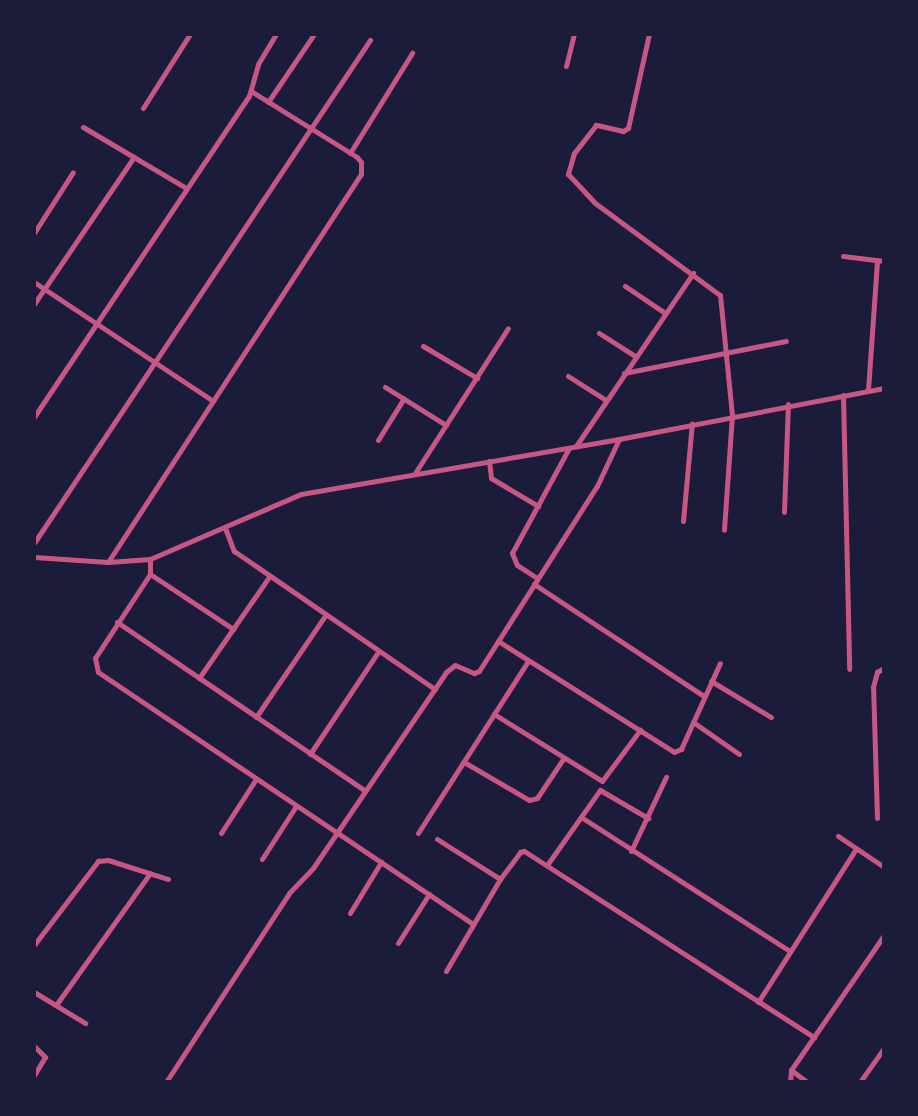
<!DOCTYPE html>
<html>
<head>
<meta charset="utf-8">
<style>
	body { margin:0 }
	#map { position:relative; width:918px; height:1116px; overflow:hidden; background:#1b1b3a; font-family:"Space Grotesk",sans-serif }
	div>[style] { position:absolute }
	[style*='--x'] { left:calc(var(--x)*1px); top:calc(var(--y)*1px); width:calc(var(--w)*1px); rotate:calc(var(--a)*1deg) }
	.minor>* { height:5px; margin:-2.5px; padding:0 2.5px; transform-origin:2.5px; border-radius:2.5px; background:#c65784 }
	span { translate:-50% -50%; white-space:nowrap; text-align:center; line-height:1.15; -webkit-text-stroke:4.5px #1b1b3a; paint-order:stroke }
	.frame { position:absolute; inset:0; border:36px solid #1b1b3a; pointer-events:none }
</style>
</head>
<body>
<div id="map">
	<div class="minor">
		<div style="--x:649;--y:34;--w:96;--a:102.6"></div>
		<div style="--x:628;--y:128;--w:6;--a:149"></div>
		<div style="--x:623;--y:131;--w:28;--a:-167"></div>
		<div style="--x:596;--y:125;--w:36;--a:128"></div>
		<div style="--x:574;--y:153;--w:22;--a:106"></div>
		<div style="--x:568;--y:174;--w:40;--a:47"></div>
		<div style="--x:595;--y:203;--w:155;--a:36.4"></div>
		<div style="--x:720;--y:295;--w:121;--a:84.3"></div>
		<div style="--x:732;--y:415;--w:115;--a:94"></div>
		<div style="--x:566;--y:66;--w:33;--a:-76"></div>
		<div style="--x:268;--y:102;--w:82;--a:-55.9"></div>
		<div style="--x:143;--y:108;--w:88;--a:-57.6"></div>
		<div style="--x:83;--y:127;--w:120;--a:30.6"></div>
		<div style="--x:350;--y:153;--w:118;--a:-58.2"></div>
		<div style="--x:34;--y:233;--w:72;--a:-57.4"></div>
		<div style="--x:843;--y:256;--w:41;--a:7"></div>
		<div style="--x:34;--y:282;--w:215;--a:33.6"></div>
		<div style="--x:625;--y:286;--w:48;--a:34"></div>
		<div style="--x:34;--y:304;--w:178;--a:-55.8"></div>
		<div style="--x:599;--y:333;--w:43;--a:32.6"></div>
		<div style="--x:423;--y:346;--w:63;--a:30.7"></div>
		<div style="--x:624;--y:373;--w:165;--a:-11.2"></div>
		<div style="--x:568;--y:376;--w:45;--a:32.3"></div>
		<div style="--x:385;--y:387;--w:72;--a:31.9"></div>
		<div style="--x:868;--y:390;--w:130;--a:-86"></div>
		<div style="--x:843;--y:395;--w:274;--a:88.7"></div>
		<div style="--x:34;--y:417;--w:386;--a:-56.2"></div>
		<div style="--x:249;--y:96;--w:33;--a:-74"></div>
		<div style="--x:258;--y:64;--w:35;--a:-59"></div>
		<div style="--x:378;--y:440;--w:49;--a:-58.2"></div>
		<div style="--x:576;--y:446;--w:209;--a:-55.9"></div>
		<div style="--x:489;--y:461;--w:17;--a:83"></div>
		<div style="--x:491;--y:478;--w:55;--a:30.8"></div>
		<div style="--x:415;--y:473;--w:172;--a:-57.3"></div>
		<div style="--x:784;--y:512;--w:108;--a:-87.9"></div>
		<div style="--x:683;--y:521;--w:98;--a:-84.8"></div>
		<div style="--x:225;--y:528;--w:25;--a:69"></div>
		<div style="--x:234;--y:551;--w:244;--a:34.5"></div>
		<div style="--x:34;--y:543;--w:605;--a:-56.26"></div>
		<div style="--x:34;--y:557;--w:74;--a:3.9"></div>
		<div style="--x:108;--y:562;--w:42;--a:-4.1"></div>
		<div style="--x:150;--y:559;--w:164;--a:-23.3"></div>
		<div style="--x:301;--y:494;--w:323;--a:-9.8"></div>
		<div style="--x:619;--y:439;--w:270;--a:-10.9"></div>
		<div style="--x:150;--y:559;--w:15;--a:90"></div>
		<div style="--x:150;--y:574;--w:100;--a:123.2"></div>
		<div style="--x:95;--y:658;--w:14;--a:78"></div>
		<div style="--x:98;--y:672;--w:452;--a:33.9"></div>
		<div style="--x:108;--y:562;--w:463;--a:-56.9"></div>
		<div style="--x:361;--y:174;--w:12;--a:-90"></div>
		<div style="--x:361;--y:162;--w:6;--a:-129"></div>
		<div style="--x:357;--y:157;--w:125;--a:-148.1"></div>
		<div style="--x:150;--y:574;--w:100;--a:33.5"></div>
		<div style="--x:537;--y:578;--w:24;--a:-147"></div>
		<div style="--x:517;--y:565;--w:13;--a:-113"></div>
		<div style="--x:512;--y:553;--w:119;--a:-61.5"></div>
		<div style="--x:534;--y:584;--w:204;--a:33.4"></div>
		<div style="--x:117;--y:622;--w:299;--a:34.2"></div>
		<div style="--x:498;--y:641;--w:208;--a:32.2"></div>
		<div style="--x:674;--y:752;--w:8;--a:-23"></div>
		<div style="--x:681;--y:749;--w:94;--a:-65.6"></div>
		<div style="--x:199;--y:678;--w:123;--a:-55.3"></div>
		<div style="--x:711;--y:681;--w:70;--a:31"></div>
		<div style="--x:494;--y:714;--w:127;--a:31.8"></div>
		<div style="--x:602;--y:781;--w:64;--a:-53.3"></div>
		<div style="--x:256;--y:717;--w:122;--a:-55.7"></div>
		<div style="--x:693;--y:722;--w:56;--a:34.8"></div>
		<div style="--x:310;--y:754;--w:123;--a:-56.3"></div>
		<div style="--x:464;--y:762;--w:75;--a:30.3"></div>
		<div style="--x:529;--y:800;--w:8;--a:-14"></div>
		<div style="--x:537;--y:798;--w:47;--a:-56.3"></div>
		<div style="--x:581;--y:817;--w:248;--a:32.7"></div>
		<div style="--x:877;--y:818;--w:131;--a:-91.7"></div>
		<div style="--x:873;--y:687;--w:16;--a:-75"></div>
		<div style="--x:877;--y:672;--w:8;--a:-30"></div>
		<div style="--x:221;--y:833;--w:64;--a:-57.1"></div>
		<div style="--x:418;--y:833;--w:204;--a:-57.4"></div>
		<div style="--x:838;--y:836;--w:55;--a:34"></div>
		<div style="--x:437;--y:839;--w:75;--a:32.4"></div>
		<div style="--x:631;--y:851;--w:82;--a:-64.7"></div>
		<div style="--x:262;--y:859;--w:63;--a:-57.3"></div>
		<div style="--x:547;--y:865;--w:92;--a:-54.8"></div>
		<div style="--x:600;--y:790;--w:56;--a:30.3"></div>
		<div style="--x:350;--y:913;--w:60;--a:-58.7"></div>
		<div style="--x:398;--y:943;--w:58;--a:-57.7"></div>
		<div style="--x:34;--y:945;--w:106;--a:-52.7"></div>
		<div style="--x:98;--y:861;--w:10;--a:-6"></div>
		<div style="--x:108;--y:860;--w:63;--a:17.6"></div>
		<div style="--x:446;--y:971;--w:107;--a:-59.6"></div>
		<div style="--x:500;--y:879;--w:34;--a:-53"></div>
		<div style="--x:520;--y:852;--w:4;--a:-14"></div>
		<div style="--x:524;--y:851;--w:345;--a:32.7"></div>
		<div style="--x:34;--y:992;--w:60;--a:31.3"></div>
		<div style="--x:758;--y:1002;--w:182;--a:-57.4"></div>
		<div style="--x:56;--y:1005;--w:162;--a:-54.5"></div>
		<div style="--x:34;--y:1046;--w:16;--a:45"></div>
		<div style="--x:45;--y:1057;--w:21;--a:121"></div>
		<div style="--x:166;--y:1082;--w:225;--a:-56.9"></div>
		<div style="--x:289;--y:893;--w:35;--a:-46"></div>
		<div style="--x:313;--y:868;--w:237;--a:-55.8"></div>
		<div style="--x:446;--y:672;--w:11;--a:-38"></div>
		<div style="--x:455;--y:665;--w:21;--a:23"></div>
		<div style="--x:474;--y:673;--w:5;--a:-22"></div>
		<div style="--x:479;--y:671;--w:219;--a:-57.5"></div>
		<div style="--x:597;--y:486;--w:52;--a:-64.9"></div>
		<div style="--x:790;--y:1082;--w:12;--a:-85"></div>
		<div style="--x:807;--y:1082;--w:20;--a:-143"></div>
		<div style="--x:791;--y:1070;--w:164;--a:-55.4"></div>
		<div style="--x:860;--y:1082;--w:42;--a:-54.8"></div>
	</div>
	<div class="frame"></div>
</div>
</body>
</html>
